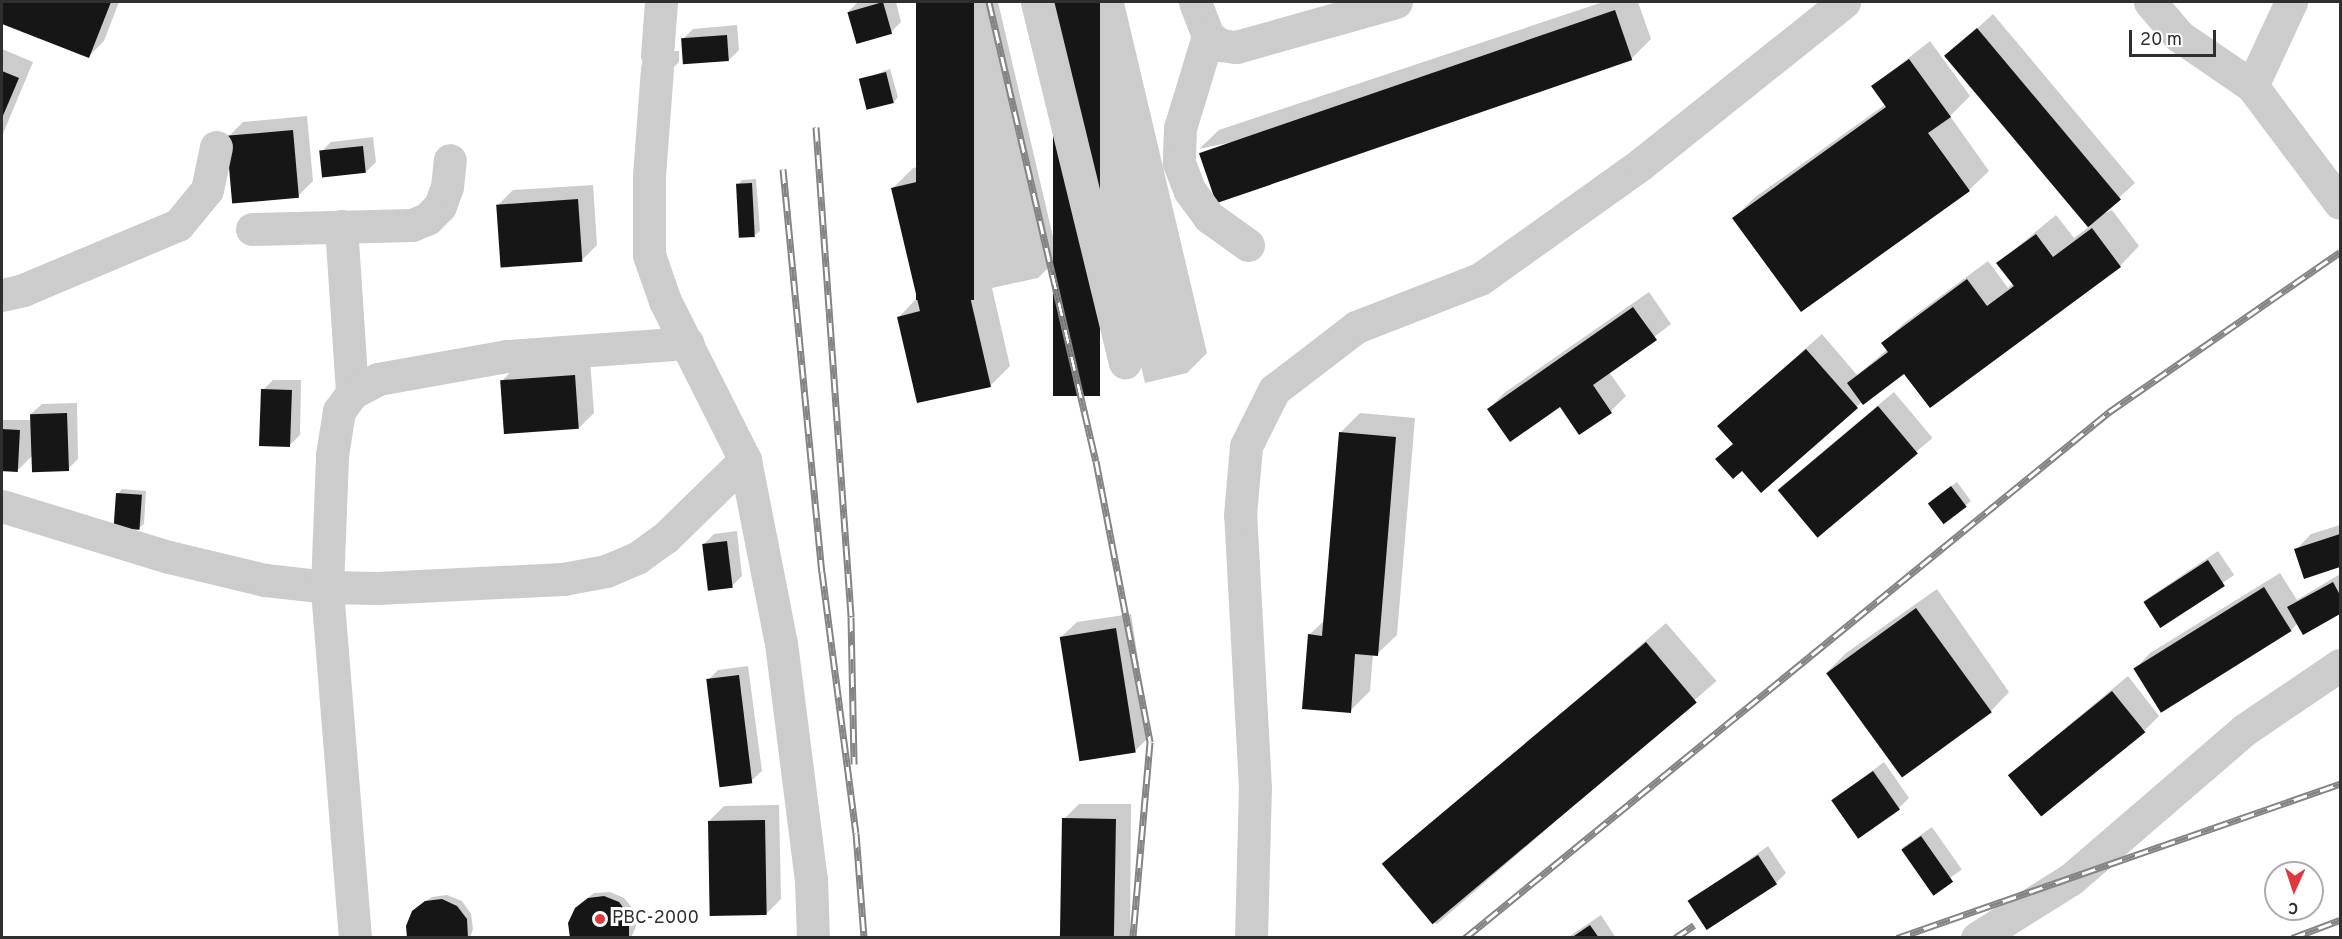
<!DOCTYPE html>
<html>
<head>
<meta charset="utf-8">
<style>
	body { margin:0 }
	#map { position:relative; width:2342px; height:939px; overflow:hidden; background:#fff; font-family:Overpass,sans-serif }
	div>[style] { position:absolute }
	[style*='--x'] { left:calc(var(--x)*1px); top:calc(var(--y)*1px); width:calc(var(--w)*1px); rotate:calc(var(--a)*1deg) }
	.shadow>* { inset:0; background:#0003; transform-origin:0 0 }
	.building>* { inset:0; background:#161616; transform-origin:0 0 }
	.minor>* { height:33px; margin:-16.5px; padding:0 16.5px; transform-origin:16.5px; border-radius:16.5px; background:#ccc }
	.rail>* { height:7px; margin-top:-3.5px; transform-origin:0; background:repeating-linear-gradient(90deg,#fff 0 14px,#848484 0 28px); box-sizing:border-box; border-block:2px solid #848484 }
	.dots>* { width:16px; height:16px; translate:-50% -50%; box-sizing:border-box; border:3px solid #fff; border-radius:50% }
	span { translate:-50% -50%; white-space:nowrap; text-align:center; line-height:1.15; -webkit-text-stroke:6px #fff; paint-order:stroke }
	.poi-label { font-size:18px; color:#2f2f2f }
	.left { translate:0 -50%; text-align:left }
	.frame { position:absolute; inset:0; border:3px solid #2f2f2f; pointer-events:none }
	.north { position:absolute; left:2264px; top:861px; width:60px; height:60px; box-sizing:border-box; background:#fff; border:2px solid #acacac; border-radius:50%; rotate:183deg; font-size:16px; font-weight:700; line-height:24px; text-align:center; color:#2f2f2f }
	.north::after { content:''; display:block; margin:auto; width:21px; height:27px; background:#de393e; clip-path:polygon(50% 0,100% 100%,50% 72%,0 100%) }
	.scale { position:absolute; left:2129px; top:30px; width:87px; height:27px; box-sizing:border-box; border:3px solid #2f2f2f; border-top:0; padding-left:8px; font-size:18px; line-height:21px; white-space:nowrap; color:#2f2f2f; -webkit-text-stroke:4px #fff; paint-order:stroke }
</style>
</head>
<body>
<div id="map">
	<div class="shadow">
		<div style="clip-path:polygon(2px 2px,119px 2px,104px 41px,89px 56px,2px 22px)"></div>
		<div style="clip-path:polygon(858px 2px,896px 2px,901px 22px,891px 32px,849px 11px)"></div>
		<div style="clip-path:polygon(917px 2px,998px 2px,1058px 258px,1038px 278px,992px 288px,1010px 366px,990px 386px,899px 317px,918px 297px,893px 188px,913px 168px,954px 159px)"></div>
		<div style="clip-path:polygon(1054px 2px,1124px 2px,1207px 353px,1187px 373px,1145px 383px)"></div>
		<div style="clip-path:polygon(1603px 2px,1638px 2px,1651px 39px,1631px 59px,1199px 149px,1219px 130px)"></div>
		<div style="clip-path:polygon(1993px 14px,2135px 183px,2099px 216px,2112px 210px,2139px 246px,2120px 266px,1905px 372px,1862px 402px,1761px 491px,1742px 469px,1717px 459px,1734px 443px,1735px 411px,1822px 334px,1857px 375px,1888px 349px,1883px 343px,1903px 324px,1988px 261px,2008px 288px,2013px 283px,1998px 263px,2056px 215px,2074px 238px,2090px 226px,1947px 56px)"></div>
		<div style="clip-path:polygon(737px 25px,739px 50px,729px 60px,682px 40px,693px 29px)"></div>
		<div style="clip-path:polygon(1930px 41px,1970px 96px,1950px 116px,1989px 171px,1969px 190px,1734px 218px,1754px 198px,1886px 104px,1873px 86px)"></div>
		<div style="clip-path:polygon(2px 49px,33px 62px,2px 136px)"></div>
		<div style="clip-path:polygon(650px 51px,679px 51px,679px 62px,674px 67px,646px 68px)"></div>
		<div style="clip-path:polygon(890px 69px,898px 97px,894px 102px,861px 80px)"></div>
		<div style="clip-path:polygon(307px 116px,313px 181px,298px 196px,228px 137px,243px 122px)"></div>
		<div style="clip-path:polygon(373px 137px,376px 162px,366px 172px,321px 152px,331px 142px)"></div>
		<div style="clip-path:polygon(756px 179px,760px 231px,755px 235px,738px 185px,742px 180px)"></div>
		<div style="clip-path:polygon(593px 185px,597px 245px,582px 260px,497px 206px,513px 190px)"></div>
		<div style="clip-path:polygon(1649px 292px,1671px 324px,1609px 372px,1626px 396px,1611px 411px,1561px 405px,1489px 409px,1504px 393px)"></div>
		<div style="clip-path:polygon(590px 360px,594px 413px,579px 428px,502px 381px,517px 365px)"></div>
		<div style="clip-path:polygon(273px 380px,301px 380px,300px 435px,289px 446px,263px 390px)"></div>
		<div style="left:1894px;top:392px;width:60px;height:150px;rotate:50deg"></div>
		<div style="clip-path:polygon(77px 403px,78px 459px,68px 469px,32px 456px,19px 469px,2px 469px,2px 420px,31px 420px,31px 414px,42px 404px)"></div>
		<div style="clip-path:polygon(1360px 413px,1415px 418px,1397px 635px,1377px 654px,1373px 654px,1370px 691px,1350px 711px,1309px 635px,1325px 620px,1340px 433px)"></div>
		<div style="clip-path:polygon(1957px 482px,1971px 501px,1944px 523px,1934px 499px)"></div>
		<div style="clip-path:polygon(122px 489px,146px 491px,144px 524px,139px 528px,118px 494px)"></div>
		<div style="clip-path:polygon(2340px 525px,2340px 566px,2305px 577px,2296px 550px,2311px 534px)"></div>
		<div style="clip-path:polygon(737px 531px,742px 576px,732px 586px,704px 544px,714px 534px)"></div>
		<div style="left:2218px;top:551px;width:29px;height:89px;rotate:56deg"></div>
		<div style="clip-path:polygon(2280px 573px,2297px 600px,2340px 574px,2340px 613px,2304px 633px,2298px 623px,2291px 630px,2135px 669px,2150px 653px)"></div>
		<div style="clip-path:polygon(1937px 589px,2009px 692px,1990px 712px,1827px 672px,1846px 653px)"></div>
		<div style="clip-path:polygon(1131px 614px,1150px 736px,1135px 751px,1061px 637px,1077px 622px)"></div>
		<div style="left:1666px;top:623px;width:77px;height:371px;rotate:49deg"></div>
		<div style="clip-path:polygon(748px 666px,762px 771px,751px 781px,708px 680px,718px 670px)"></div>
		<div style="clip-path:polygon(2128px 676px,2159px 716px,2144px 731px,2009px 775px)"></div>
		<div style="clip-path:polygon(1884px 762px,1909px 798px,1899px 808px,1833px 800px)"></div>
		<div style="clip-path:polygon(1079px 804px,1131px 804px,1130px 938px,1063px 938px,1064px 819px)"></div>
		<div style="clip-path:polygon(779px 805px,781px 899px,766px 914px,709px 821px,724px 806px)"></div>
		<div style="left:1932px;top:827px;width:52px;height:37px;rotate:55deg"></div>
		<div style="clip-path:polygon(1768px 846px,1786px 873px,1776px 883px,1690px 902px)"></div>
		<div style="clip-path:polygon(610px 892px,624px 898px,634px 910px,636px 926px,631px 938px,571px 938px,581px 903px,594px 893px)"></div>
		<div style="clip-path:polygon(447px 895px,462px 901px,471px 914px,473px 929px,470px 938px,408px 938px,419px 906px,432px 897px)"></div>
		<div style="clip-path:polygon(1601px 915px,1616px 938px,1567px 938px)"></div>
	</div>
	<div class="building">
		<div style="clip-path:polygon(2px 2px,111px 2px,89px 58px,2px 24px)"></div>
		<div style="left:883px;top:2px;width:33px;height:37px;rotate:74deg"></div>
		<div style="left:916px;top:2px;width:58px;height:298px"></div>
		<div style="left:1053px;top:2px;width:47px;height:394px"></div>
		<div style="left:1615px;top:10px;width:53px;height:440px;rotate:71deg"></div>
		<div style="left:1977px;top:28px;width:224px;height:43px;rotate:50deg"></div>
		<div style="left:727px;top:35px;width:26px;height:46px;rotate:86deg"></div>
		<div style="clip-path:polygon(1909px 59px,1951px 117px,1928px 133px,1970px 191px,1801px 312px,1732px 218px,1886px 107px,1871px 86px)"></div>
		<div style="clip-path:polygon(2px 71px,19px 78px,2px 118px)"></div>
		<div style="left:886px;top:72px;width:32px;height:28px;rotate:76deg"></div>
		<div style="left:293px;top:130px;width:68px;height:67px;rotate:85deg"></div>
		<div style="left:363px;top:146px;width:27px;height:44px;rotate:84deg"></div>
		<div style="clip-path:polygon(942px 176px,991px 387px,917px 403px,897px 317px,920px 311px,891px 188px)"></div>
		<div style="left:752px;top:183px;width:54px;height:16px;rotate:87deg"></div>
		<div style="left:578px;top:199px;width:63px;height:82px;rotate:86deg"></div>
		<div style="clip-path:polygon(2092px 228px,2121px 267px,1930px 408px,1904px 374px,1863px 405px,1847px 383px,1888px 352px,1881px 343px,1967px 279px,1987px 306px,2014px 286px,1996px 263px,2036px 234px,2053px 257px)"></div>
		<div style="clip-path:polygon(1633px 307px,1657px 340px,1593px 385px,1612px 413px,1579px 435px,1560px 407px,1510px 442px,1487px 409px)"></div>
		<div style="clip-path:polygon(1806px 349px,1858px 408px,1761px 493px,1742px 471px,1733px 479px,1715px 459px,1733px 444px,1717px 426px)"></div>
		<div style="left:575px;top:375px;width:54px;height:75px;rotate:86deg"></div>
		<div style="left:261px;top:389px;width:31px;height:57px;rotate:2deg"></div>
		<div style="left:1878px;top:406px;width:62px;height:131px;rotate:50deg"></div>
		<div style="left:67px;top:413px;width:58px;height:37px;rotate:88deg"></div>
		<div style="left:2px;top:429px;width:18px;height:42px;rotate:3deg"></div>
		<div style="clip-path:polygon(1339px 432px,1396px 437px,1378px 656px,1355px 654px,1351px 713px,1302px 709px,1308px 634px,1322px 636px)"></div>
		<div style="left:1951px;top:486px;width:26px;height:29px;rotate:53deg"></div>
		<div style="left:116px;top:493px;width:26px;height:35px;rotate:4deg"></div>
		<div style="clip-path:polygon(2340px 534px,2340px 567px,2304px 579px,2294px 549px)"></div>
		<div style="left:727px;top:541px;width:47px;height:25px;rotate:83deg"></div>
		<div style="left:2208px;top:560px;width:31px;height:77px;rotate:57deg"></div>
		<div style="clip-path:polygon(2333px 582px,2340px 595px,2340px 614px,2303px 635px,2287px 607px)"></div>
		<div style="left:2264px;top:587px;width:52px;height:154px;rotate:58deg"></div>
		<div style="left:1916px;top:608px;width:129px;height:111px;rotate:54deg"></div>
		<div style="left:1116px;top:628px;width:126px;height:57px;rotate:81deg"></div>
		<div style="left:1646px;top:642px;width:79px;height:345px;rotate:50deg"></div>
		<div style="left:739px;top:675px;width:109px;height:33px;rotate:83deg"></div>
		<div style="left:2112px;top:691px;width:53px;height:134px;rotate:51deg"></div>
		<div style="left:1873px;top:771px;width:47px;height:51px;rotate:55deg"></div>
		<div style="left:1062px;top:818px;width:54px;height:120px;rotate:1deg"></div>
		<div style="left:765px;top:820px;width:95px;height:57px;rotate:89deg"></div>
		<div style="left:1921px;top:836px;width:56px;height:24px;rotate:55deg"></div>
		<div style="left:1758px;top:855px;width:35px;height:84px;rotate:57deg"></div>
		<div style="clip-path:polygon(604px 896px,619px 902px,629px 915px,629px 938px,570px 938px,568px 923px,575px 908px,588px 898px)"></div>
		<div style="clip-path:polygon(442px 899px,457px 906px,467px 919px,468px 938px,407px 938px,406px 926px,412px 911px,425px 901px)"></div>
		<div style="clip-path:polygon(1590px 925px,1599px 938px,1571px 938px)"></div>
	</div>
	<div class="minor">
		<div style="--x:1037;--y:2;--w:371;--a:76.3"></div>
		<div style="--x:1195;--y:2;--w:36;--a:69"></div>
		<div style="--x:1208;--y:36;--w:16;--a:35"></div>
		<div style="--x:1221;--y:45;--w:15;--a:8"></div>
		<div style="--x:1236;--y:47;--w:166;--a:-15.7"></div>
		<div style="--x:2150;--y:2;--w:45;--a:49.5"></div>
		<div style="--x:2179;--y:36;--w:88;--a:34.4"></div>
		<div style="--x:2252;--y:86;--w:146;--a:53.1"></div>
		<div style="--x:1208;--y:36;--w:96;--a:106.9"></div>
		<div style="--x:1180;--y:128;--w:35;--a:92"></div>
		<div style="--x:1179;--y:163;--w:30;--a:69"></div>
		<div style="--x:1190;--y:191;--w:32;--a:54"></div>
		<div style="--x:1209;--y:217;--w:48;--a:35.7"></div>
		<div style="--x:657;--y:55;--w:53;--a:-85.7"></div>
		<div style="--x:657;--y:69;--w:106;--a:94.3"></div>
		<div style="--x:649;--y:175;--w:80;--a:90"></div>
		<div style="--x:649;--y:255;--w:49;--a:70.8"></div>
		<div style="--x:665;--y:301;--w:178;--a:63.3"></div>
		<div style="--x:745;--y:460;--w:187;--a:78.9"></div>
		<div style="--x:781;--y:643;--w:238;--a:82.8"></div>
		<div style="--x:811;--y:879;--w:59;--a:88.1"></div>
		<div style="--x:2252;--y:86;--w:93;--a:-65.1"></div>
		<div style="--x:341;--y:226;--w:167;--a:86.2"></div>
		<div style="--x:252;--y:229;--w:160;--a:-1.4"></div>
		<div style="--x:412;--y:225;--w:16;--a:-22"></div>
		<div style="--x:427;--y:219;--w:18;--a:-45"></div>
		<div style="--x:440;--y:206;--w:20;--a:-70"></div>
		<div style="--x:447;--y:187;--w:27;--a:-84"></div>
		<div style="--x:2;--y:295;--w:22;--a:-13"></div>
		<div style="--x:23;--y:290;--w:168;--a:-22.8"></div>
		<div style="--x:178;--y:225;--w:45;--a:-50.4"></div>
		<div style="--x:207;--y:190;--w:44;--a:-78.2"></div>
		<div style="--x:2;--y:506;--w:175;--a:17"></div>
		<div style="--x:169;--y:557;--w:99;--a:13.5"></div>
		<div style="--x:265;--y:580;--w:62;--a:6.4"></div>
		<div style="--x:327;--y:587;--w:51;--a:1.1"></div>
		<div style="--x:378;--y:588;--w:185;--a:-2.8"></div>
		<div style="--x:563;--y:579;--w:44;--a:-10.5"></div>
		<div style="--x:606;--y:571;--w:34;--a:-23"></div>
		<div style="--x:637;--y:558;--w:34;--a:-36"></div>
		<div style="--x:665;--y:538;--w:112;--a:-44.3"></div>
		<div style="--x:355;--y:938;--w:352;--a:-94.6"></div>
		<div style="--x:327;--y:587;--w:132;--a:-87.8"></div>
		<div style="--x:332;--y:455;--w:45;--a:-81"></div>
		<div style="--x:339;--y:411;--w:22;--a:-54"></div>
		<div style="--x:352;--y:393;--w:30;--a:-28"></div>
		<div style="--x:378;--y:379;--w:131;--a:-10.1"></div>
		<div style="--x:507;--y:356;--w:181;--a:-4.1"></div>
		<div style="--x:1251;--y:938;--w:150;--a:-88.5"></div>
		<div style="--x:1255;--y:788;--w:273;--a:-93.1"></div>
		<div style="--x:1240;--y:515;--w:69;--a:-85"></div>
		<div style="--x:1246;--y:446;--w:63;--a:-63.4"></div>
		<div style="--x:1274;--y:390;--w:103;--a:-37.5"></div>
		<div style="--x:1356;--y:327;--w:133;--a:-21.2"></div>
		<div style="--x:1480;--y:279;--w:198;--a:-35.5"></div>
		<div style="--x:1641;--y:164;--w:260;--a:-38.6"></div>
		<div style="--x:1977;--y:938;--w:111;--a:-32.1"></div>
		<div style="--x:2071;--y:879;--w:228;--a:-40.7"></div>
		<div style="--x:2244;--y:730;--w:116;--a:-34.1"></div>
	</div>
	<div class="rail">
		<div style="--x:989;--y:2;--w:471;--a:76.9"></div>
		<div style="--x:1096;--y:461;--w:286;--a:79.1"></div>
		<div style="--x:1150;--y:742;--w:197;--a:95"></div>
		<div style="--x:816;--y:127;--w:491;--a:85.9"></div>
		<div style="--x:851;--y:617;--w:147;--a:88.8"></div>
		<div style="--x:783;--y:169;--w:405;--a:84.5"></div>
		<div style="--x:822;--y:572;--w:263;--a:82.6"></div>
		<div style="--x:856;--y:833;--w:105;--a:85.6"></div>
		<div style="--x:1465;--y:938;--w:832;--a:-39.24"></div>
		<div style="--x:2109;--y:412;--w:281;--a:-34.7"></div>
		<div style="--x:1675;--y:938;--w:23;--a:-34"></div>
		<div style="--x:1897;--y:938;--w:469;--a:-19.2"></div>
		<div style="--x:2292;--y:938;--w:51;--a:-20.6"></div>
	</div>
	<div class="dots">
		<div style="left:600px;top:919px;background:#de393e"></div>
	</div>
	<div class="poi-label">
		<span class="left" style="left:612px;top:919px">РВС-2000</span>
	</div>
	<div class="frame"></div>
	<div class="north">С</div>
	<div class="scale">20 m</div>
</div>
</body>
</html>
